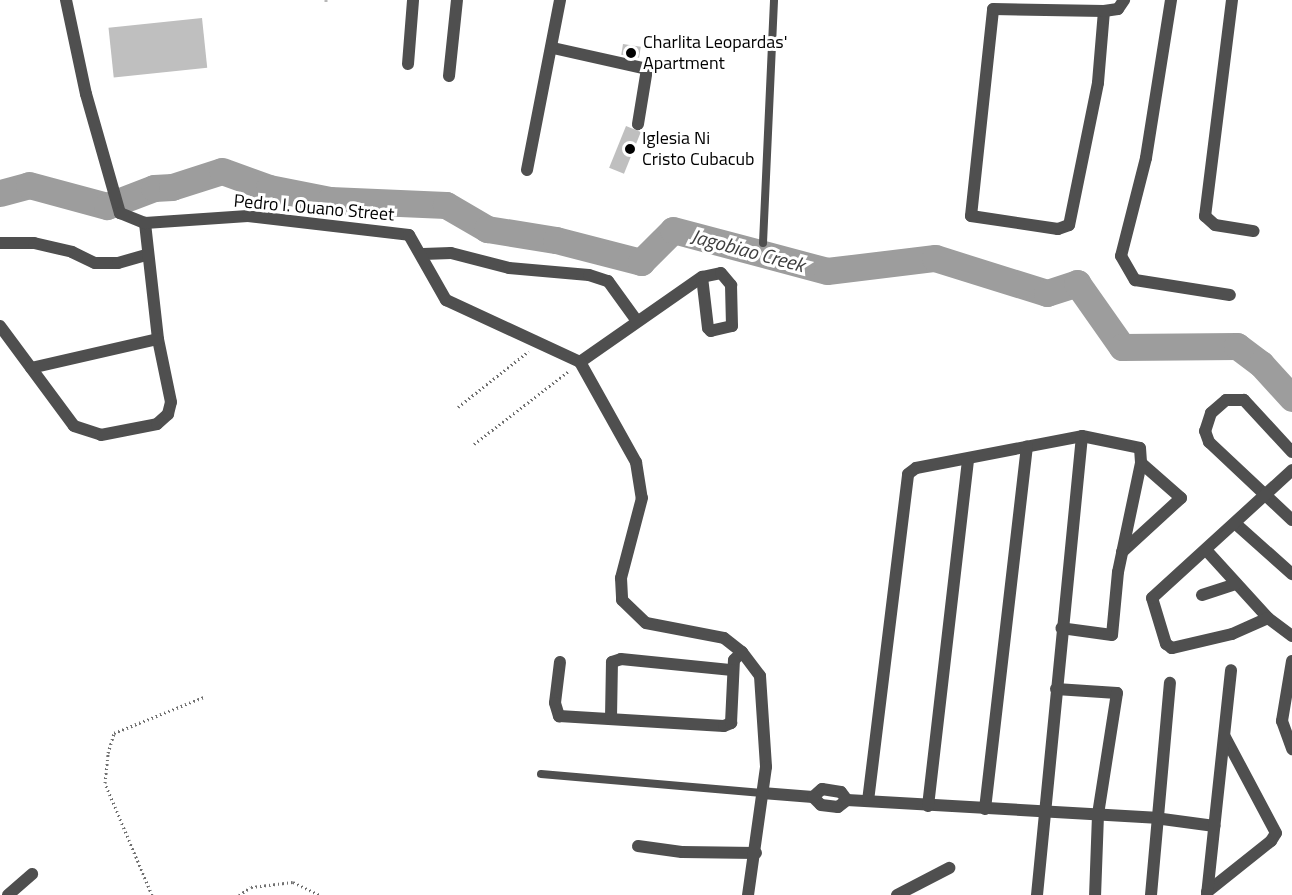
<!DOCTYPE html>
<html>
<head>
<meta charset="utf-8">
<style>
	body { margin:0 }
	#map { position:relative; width:1292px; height:895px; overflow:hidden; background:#fff; font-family:"Titillium Web",sans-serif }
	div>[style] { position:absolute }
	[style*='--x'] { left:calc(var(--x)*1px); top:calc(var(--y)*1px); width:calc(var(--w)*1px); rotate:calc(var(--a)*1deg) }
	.river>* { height:27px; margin:-13.5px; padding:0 13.5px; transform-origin:13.5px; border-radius:13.5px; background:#9d9d9d }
	.building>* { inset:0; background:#bfbfbf; transform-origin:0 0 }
	.path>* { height:3px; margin-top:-1.5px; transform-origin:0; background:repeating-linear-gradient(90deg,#717171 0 1.5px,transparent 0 4.5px) }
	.service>* { height:8px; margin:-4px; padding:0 4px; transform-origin:4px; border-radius:4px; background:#4f4f4f }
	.minor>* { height:12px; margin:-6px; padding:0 6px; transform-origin:6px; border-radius:6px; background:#4f4f4f }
	.tertiary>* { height:12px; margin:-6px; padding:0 6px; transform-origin:6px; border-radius:6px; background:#4f4f4f }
	.dots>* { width:16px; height:16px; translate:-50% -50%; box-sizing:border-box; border:3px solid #fff; border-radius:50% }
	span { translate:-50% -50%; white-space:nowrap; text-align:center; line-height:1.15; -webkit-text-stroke:6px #fff; paint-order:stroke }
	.poi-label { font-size:18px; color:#000 }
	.left { translate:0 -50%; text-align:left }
	.street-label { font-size:18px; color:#000 }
	.water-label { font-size:20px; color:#3e3e3e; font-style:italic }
</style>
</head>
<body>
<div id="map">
	<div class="river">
		<div style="--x:0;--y:193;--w:30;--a:-15"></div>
		<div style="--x:29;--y:185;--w:81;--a:15.1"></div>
		<div style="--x:107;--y:206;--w:50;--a:-21"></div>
		<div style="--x:154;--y:188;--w:18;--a:-3"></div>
		<div style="--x:172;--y:187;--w:52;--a:-17.7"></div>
		<div style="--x:222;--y:171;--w:50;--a:19.9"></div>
		<div style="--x:269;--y:188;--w:62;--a:11.1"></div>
		<div style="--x:330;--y:200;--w:116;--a:2.5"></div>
		<div style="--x:446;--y:205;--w:48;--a:30.3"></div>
		<div style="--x:487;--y:229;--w:70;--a:9.1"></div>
		<div style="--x:556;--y:240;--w:88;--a:14.5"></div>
		<div style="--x:641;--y:262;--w:45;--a:-45"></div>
		<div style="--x:673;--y:230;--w:159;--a:14.9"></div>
		<div style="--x:827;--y:271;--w:109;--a:-6.9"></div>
		<div style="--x:935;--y:258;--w:117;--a:17.4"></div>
		<div style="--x:1047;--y:293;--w:32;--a:-18"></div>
		<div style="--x:1077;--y:283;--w:78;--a:54.9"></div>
		<div style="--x:1122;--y:347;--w:115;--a:-0.5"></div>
		<div style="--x:1237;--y:346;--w:30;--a:37"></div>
		<div style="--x:1261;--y:364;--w:46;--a:47.6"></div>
	</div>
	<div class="building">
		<div style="left:202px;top:18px;width:50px;height:94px;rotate:84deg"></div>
		<div style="left:623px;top:44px;width:18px;height:11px;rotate:9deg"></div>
		<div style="left:626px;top:126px;width:16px;height:45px;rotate:22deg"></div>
	</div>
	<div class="path">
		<div style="--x:326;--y:1;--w:1;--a:-90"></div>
		<div style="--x:458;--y:407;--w:90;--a:-38.3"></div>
		<div style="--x:474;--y:444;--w:121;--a:-37.6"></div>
		<div style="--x:152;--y:895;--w:121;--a:-112.8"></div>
		<div style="--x:105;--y:783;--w:30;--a:-84"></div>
		<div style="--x:108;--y:753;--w:21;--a:-73"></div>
		<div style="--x:114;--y:733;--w:97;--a:-21.8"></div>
		<div style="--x:239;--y:895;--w:14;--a:-34"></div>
		<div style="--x:251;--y:887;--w:42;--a:-6.8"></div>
		<div style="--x:293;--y:882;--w:30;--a:26"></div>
	</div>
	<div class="service">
		<div style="--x:763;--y:243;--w:243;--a:-87.4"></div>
		<div style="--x:541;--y:774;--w:222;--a:4.9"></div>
	</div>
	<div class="minor">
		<div style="--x:1171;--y:0;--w:160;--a:99"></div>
		<div style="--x:1146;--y:158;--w:101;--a:104.3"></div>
		<div style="--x:1121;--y:256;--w:28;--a:60"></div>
		<div style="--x:1135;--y:280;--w:96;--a:9"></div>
		<div style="--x:1232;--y:0;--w:218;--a:97.1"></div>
		<div style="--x:1205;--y:216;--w:13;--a:42"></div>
		<div style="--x:1215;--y:225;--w:39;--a:9"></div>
		<div style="--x:1104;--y:11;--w:72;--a:94.8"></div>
		<div style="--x:1098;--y:83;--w:145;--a:101.5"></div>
		<div style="--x:1069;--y:225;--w:12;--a:160"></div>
		<div style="--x:1058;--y:229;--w:88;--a:-171.5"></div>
		<div style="--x:971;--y:216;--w:208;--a:-83.9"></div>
		<div style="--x:993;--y:9;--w:111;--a:1"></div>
		<div style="--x:1104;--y:11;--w:14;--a:-8"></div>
		<div style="--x:1118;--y:9;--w:11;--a:-56"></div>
		<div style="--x:553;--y:48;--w:96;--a:12.6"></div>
		<div style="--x:647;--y:69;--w:56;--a:99.3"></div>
		<div style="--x:408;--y:64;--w:64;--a:-85.5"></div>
		<div style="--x:449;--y:76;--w:76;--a:-84"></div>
		<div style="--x:527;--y:170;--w:173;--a:-79"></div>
		<div style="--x:0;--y:243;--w:34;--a:0"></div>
		<div style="--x:34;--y:243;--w:39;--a:13"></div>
		<div style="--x:72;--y:252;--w:25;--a:26"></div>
		<div style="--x:95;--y:263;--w:23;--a:0"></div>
		<div style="--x:118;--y:263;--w:29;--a:-16"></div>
		<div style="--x:423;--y:254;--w:28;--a:-2"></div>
		<div style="--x:451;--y:253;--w:60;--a:14.5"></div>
		<div style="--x:509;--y:268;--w:80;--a:5"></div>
		<div style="--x:589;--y:275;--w:20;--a:18"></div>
		<div style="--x:608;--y:281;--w:49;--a:54.1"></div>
		<div style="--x:0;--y:326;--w:124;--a:53.5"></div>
		<div style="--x:74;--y:426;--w:28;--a:18"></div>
		<div style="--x:101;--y:435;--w:57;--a:-11.1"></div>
		<div style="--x:157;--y:424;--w:15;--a:-42"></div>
		<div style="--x:168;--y:414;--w:12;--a:-76"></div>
		<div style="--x:171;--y:402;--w:64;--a:-101.7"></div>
		<div style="--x:158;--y:339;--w:117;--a:-96.4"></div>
		<div style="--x:580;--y:362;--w:149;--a:-34.9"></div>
		<div style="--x:702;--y:277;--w:19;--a:-12"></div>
		<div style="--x:721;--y:273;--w:16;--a:50"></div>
		<div style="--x:731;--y:285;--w:41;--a:88.6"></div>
		<div style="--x:732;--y:326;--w:22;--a:167"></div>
		<div style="--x:711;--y:331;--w:4;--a:-135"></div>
		<div style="--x:708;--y:328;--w:51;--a:-96.7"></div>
		<div style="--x:31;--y:368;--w:130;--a:-12.9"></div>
		<div style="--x:1292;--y:452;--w:71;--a:-132.7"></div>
		<div style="--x:1244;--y:400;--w:18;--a:180"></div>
		<div style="--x:1226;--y:400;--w:20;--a:139"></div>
		<div style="--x:1211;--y:413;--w:19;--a:108"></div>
		<div style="--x:1205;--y:431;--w:12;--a:70"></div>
		<div style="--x:1209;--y:442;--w:114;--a:43.2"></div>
		<div style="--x:1237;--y:525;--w:74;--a:41.7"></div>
		<div style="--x:1207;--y:551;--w:91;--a:47.7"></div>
		<div style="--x:1268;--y:618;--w:30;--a:37"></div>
		<div style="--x:1122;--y:552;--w:80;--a:-42.5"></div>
		<div style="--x:1181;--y:498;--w:53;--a:-138.8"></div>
		<div style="--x:1202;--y:595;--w:36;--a:-18"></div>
		<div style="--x:1268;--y:618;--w:39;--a:156"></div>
		<div style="--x:1232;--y:634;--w:62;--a:166.9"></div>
		<div style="--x:1172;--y:648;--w:7;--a:-146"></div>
		<div style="--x:1166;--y:644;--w:48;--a:-106.9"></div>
		<div style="--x:1152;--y:598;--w:190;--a:-42.4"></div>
		<div style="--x:1292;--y:661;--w:61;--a:99.5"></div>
		<div style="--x:1282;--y:721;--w:30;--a:70"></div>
		<div style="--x:560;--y:662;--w:41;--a:97"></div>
		<div style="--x:555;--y:703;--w:14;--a:73"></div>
		<div style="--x:559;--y:716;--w:165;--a:3.5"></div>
		<div style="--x:724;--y:726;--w:8;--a:-23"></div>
		<div style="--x:731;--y:723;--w:63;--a:-87.3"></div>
		<div style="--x:734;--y:660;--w:11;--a:-45"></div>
		<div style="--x:1056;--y:689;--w:61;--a:3.8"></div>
		<div style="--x:1117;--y:693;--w:123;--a:98.9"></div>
		<div style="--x:1098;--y:815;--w:80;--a:92.1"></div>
		<div style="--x:611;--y:718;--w:56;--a:-89"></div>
		<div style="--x:612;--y:662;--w:9;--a:-18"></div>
		<div style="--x:621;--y:659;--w:112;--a:5.7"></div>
		<div style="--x:762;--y:793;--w:51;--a:4.5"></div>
		<div style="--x:813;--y:797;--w:11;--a:45"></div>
		<div style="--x:821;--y:805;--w:17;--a:7"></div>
		<div style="--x:838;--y:807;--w:11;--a:-38"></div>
		<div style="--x:847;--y:800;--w:309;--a:3.3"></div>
		<div style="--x:1155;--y:818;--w:60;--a:7.7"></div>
		<div style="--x:813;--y:797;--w:12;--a:-42"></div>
		<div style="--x:822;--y:789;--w:19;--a:9"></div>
		<div style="--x:841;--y:792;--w:10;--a:53"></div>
		<div style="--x:868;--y:801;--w:329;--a:-83"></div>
		<div style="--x:908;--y:474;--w:10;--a:-37"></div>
		<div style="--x:916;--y:468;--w:169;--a:-10.9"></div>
		<div style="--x:1082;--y:436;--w:59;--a:11.7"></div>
		<div style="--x:1140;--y:448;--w:15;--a:86"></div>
		<div style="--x:1141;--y:463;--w:111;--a:101.9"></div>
		<div style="--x:1118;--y:572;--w:63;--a:95.4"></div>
		<div style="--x:1112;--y:635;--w:51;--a:-172.2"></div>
		<div style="--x:928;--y:806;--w:347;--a:-83.4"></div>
		<div style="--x:985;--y:809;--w:365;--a:-83.4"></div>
		<div style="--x:638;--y:846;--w:44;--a:7.8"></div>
		<div style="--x:682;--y:852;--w:74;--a:0.8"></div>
		<div style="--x:1207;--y:892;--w:82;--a:-38.6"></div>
		<div style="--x:1271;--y:841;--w:9;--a:-58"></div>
		<div style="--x:1276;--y:833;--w:109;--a:-118"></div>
		<div style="--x:8;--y:895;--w:32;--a:-41"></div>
		<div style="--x:897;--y:895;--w:59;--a:-27.4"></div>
		<div style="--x:1037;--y:895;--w:461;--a:-84.4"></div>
		<div style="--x:1151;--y:895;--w:213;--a:-84.9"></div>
		<div style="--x:1207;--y:895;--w:226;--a:-83.9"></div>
	</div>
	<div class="tertiary">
		<div style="--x:66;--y:0;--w:96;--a:78"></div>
		<div style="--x:86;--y:94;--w:124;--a:74.1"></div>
		<div style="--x:120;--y:213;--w:27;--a:22"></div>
		<div style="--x:145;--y:223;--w:103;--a:-3.9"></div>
		<div style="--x:248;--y:216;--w:162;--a:6.7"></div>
		<div style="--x:409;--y:235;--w:75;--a:60.4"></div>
		<div style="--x:446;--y:300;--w:148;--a:24.8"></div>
		<div style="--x:580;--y:362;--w:115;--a:60.8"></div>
		<div style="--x:636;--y:462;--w:36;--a:81"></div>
		<div style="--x:642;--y:498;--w:83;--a:104.7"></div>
		<div style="--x:621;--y:578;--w:22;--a:87"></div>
		<div style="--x:622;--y:600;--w:33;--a:44"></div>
		<div style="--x:646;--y:623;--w:79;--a:10.9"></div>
		<div style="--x:724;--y:638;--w:23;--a:38"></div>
		<div style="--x:742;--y:652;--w:30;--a:53"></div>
		<div style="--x:760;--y:676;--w:91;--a:86.2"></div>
		<div style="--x:766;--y:767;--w:129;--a:98"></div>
	</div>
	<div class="dots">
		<div style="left:631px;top:53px;background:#000"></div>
		<div style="left:630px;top:149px;background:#000"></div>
	</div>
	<div class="poi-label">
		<span class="left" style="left:643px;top:53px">Charlita Leopardas'<br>Apartment</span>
		<span class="left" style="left:642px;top:149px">Iglesia Ni<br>Cristo Cubacub</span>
	</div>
	<div class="street-label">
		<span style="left:314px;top:208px;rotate:5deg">Pedro I. Ouano Street</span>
	</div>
	<div class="water-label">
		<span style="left:748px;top:250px;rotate:15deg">Jagobiao Creek</span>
	</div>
</div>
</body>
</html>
